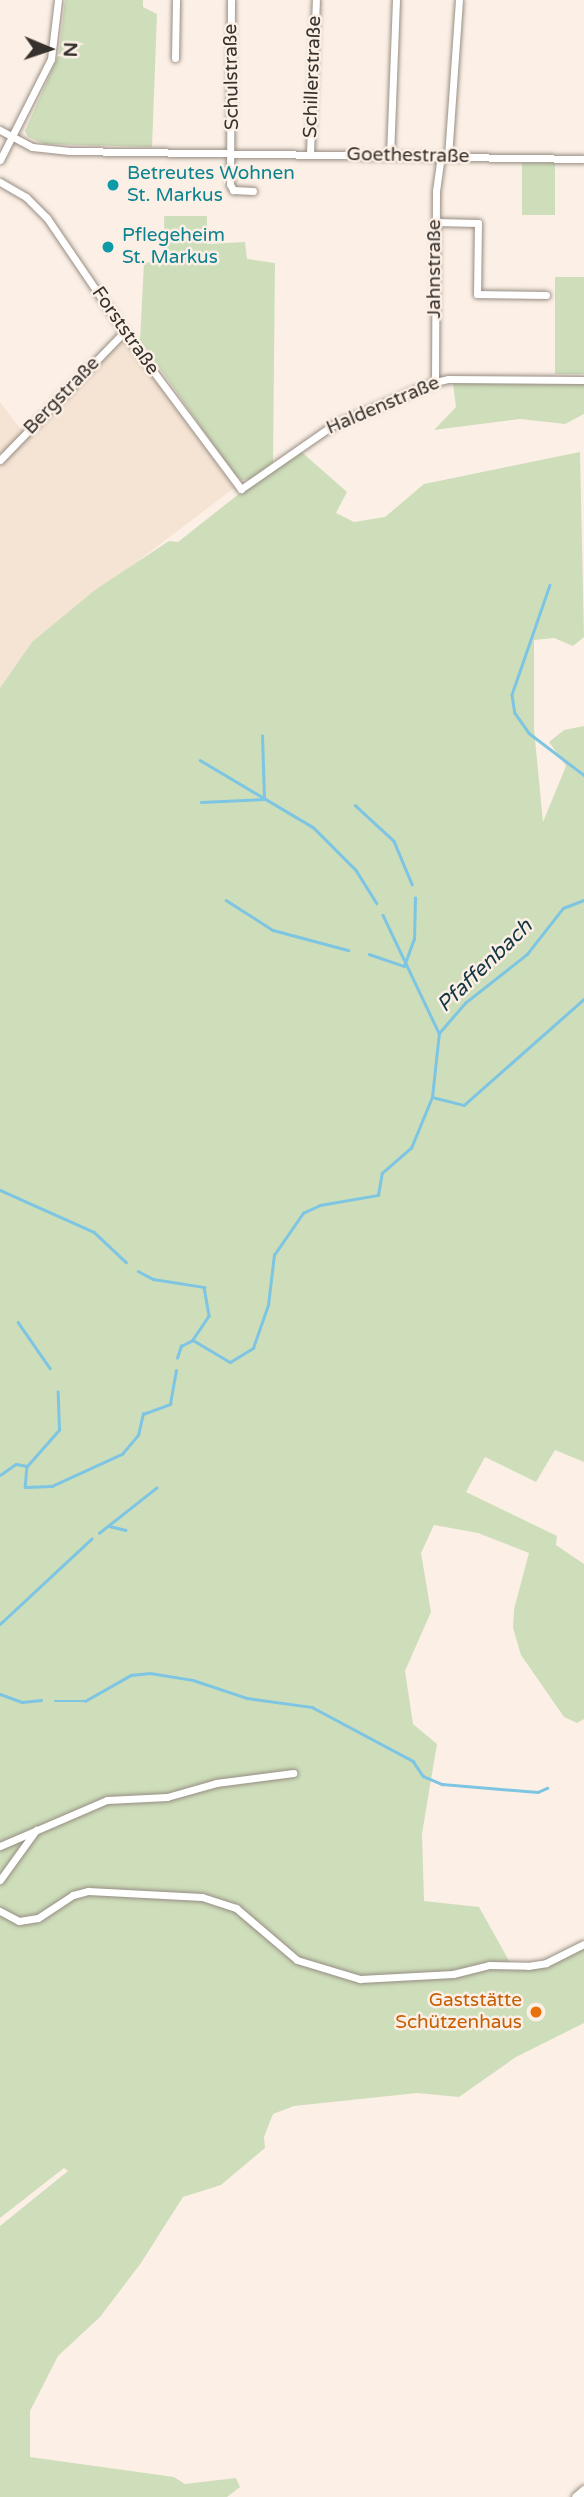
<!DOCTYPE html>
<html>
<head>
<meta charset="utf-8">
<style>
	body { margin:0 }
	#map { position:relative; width:584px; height:2497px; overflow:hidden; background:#fcf0e6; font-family:"Varela Round",sans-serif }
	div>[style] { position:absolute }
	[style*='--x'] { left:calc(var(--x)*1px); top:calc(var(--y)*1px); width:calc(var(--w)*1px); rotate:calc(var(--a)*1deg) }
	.built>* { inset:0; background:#f5e4d4 }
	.green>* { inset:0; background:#cedeba; transform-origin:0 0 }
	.stream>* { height:2.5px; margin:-1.25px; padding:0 1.25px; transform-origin:1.25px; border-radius:1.25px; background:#7dc5e2 }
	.roads { filter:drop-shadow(0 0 2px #978d83) drop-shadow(0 0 2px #978d83) }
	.minor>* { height:7px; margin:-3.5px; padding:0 3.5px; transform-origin:3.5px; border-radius:3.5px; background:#fff }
	.tertiary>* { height:9px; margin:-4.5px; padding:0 4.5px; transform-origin:4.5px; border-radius:4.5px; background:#fff }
	.dots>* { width:19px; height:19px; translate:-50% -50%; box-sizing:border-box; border:4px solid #fcf0e6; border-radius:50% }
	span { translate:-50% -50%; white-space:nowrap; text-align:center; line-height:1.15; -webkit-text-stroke:5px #fcf0e6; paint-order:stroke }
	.street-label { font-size:19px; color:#36312d }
	.culture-label { font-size:19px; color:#0d838f }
	.left { translate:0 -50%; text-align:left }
	.food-label { font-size:19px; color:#c56008 }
	.right { translate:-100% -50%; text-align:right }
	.water-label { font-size:21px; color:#153743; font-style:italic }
	.north { position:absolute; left:14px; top:14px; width:70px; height:70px; -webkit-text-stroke:5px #fcf0e6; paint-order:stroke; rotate:92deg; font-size:19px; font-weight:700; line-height:28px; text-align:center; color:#36312d }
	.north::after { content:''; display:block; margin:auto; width:24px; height:32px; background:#36312d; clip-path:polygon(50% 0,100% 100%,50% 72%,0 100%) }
</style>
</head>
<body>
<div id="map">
	<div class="built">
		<div style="clip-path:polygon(124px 339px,234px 488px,32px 642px,0 688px,0 402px,23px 432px)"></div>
	</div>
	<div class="green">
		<div style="clip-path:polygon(65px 0,143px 0,143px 7px,157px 14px,152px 147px,45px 144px,28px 137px,25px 131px,59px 54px)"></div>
		<div style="left:522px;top:163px;width:33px;height:52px"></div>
		<div style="clip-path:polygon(164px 216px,207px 216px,207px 244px,245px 242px,247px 259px,275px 263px,273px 463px,252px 479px,241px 480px,234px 474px,140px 340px,144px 263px,165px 260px)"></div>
		<div style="left:555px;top:277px;width:29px;height:97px"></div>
		<div style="clip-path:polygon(552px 381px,584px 383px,584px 414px,565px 424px,520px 419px,434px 430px,456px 407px,453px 383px)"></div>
		<div style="clip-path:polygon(297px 448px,347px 492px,336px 513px,354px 522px,385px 517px,424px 484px,580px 452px,584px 637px,573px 646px,554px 638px,534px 640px,534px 729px,543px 822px,566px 766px,549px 742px,564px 730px,584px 726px,584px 1462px,555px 1450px,536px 1482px,485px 1457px,466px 1492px,557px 1536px,556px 1545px,584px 1564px,584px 1719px,577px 1723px,564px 1717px,521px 1655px,513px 1628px,514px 1609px,529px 1553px,478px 1533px,434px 1525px,421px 1553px,431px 1612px,405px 1671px,413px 1724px,437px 1744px,422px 1834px,424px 1901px,479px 1907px,512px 1966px,546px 1963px,584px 1944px,584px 2023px,516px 2057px,459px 2097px,417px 2093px,294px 2106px,273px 2114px,264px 2137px,265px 2148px,221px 2185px,183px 2197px,141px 2263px,100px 2317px,58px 2356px,30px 2411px,30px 2457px,174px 2477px,185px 2484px,236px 2478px,240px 2487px,227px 2497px,0 2497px,0 2226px,68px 2171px,64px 2168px,0 2218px,0 688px,32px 642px,95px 590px,169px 541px,178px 542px)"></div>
	</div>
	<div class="stream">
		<div style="--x:550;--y:585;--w:116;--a:109.1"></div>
		<div style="--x:512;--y:695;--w:18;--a:81"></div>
		<div style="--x:515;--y:713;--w:24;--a:55"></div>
		<div style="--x:529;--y:733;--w:69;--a:37.4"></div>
		<div style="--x:200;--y:760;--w:131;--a:30.7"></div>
		<div style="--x:313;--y:827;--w:61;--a:45"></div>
		<div style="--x:356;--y:870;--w:39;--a:58"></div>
		<div style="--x:201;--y:802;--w:63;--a:-2.7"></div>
		<div style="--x:264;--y:799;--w:63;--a:-91.8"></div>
		<div style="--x:355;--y:805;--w:53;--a:42.7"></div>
		<div style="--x:394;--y:841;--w:47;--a:67.3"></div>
		<div style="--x:226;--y:900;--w:56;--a:32.6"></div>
		<div style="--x:273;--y:930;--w:78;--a:14.9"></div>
		<div style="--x:383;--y:915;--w:131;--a:64.6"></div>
		<div style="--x:369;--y:954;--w:37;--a:19"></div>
		<div style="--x:404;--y:966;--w:29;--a:-70"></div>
		<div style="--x:414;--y:939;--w:41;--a:-88.6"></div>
		<div style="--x:432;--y:1097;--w:33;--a:14"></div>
		<div style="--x:464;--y:1105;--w:160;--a:-41.5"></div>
		<div style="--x:0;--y:1190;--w:103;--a:24.1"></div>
		<div style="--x:94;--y:1232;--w:44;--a:43.2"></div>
		<div style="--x:138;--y:1271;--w:17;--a:28"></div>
		<div style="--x:153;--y:1279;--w:52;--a:8.9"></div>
		<div style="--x:204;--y:1287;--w:29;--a:80"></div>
		<div style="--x:209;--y:1316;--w:29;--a:124"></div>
		<div style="--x:18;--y:1322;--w:56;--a:55.2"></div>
		<div style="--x:177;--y:1358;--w:13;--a:-72"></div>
		<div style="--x:181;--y:1346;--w:13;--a:-27"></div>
		<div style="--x:193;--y:1340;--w:43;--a:30.7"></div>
		<div style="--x:230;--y:1362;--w:27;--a:-31"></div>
		<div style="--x:253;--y:1348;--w:46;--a:-70.8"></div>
		<div style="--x:268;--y:1305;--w:50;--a:-83.2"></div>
		<div style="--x:274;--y:1255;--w:51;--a:-55.4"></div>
		<div style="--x:303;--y:1213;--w:19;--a:-25"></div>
		<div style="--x:320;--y:1205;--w:59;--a:-9.8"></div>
		<div style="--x:378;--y:1195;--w:22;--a:-80"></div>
		<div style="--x:382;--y:1173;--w:38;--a:-41"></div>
		<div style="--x:411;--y:1148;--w:55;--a:-67.6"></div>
		<div style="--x:432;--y:1097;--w:64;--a:-83.8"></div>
		<div style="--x:439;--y:1033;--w:40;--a:-49"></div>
		<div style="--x:465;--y:1003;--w:79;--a:-38.3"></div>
		<div style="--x:527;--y:954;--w:58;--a:-52"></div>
		<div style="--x:563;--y:908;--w:22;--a:-21"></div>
		<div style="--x:28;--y:1465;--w:47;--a:-48.5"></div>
		<div style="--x:59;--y:1430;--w:38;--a:-92"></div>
		<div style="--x:0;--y:1475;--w:19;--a:-35"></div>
		<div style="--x:16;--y:1464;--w:11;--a:10"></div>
		<div style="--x:27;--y:1466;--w:21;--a:95"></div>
		<div style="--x:25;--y:1487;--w:27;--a:-2"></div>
		<div style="--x:52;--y:1486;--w:77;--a:-24.6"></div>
		<div style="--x:122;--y:1454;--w:25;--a:-50"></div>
		<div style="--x:138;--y:1435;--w:22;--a:-77"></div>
		<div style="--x:143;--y:1414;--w:29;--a:-20"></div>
		<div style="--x:170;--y:1404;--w:34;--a:-80"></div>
		<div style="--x:109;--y:1526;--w:17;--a:13"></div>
		<div style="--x:99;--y:1533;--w:73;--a:-38.3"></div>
		<div style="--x:0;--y:1624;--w:125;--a:-43"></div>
		<div style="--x:0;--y:1694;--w:23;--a:20"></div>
		<div style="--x:22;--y:1702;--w:19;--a:-6"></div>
		<div style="--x:55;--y:1701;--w:30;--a:0"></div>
		<div style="--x:85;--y:1701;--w:53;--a:-29.5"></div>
		<div style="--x:131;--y:1675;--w:19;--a:-6"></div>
		<div style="--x:150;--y:1673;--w:44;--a:9.2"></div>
		<div style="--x:193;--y:1680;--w:57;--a:18.4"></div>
		<div style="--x:247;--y:1698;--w:66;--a:7.9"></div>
		<div style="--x:312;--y:1707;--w:115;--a:28.1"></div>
		<div style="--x:413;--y:1761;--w:18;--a:56"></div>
		<div style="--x:423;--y:1776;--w:21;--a:23"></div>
		<div style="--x:442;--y:1784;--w:96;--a:4.8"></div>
		<div style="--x:538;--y:1792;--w:10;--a:-24"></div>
	</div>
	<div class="roads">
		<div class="minor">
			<div style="--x:231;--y:0;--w:184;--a:90.3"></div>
			<div style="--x:230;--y:184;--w:7;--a:63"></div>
			<div style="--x:233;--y:190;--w:20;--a:3"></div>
			<div style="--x:175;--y:58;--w:58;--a:-89"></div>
			<div style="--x:0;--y:130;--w:36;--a:28"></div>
			<div style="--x:32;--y:147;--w:38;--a:6"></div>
			<div style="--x:70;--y:151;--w:514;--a:0.89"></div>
			<div style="--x:310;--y:154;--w:154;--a:-87.8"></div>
			<div style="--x:390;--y:156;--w:156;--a:-87.8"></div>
			<div style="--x:448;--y:157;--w:157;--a:-86"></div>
			<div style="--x:0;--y:160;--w:113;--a:-63.2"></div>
			<div style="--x:51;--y:59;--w:59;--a:-83.2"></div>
			<div style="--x:0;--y:182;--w:30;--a:30"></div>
			<div style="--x:26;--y:197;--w:30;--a:45"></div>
			<div style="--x:47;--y:218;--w:148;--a:55.8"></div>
			<div style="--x:130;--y:340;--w:186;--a:53.3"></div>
			<div style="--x:241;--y:489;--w:112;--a:-34.8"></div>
			<div style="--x:333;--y:425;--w:111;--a:-22.9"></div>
			<div style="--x:435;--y:382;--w:13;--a:-13"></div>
			<div style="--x:448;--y:379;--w:136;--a:0.4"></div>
			<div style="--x:435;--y:222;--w:43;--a:1.3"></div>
			<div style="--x:478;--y:223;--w:71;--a:90.8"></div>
			<div style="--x:477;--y:294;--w:69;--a:0.8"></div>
			<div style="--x:435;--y:382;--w:191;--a:-89.7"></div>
			<div style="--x:436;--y:191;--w:34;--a:-82"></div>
			<div style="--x:0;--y:460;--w:178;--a:-45.9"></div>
			<div style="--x:0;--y:1846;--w:116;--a:-23.3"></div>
			<div style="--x:107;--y:1800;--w:60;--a:-2.9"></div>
			<div style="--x:167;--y:1797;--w:51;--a:-15.9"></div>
			<div style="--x:216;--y:1783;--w:78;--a:-7.4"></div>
			<div style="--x:0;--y:1880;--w:62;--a:-54.2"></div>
			<div style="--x:0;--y:1911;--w:21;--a:28"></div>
			<div style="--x:19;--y:1921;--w:19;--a:-9"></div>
			<div style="--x:38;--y:1918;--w:42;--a:-33.3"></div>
			<div style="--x:73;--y:1895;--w:16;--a:-15"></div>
			<div style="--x:88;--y:1891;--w:114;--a:3"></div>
			<div style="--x:202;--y:1897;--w:36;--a:18"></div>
			<div style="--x:236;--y:1908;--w:80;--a:40.4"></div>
			<div style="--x:297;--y:1960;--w:66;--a:16.8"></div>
			<div style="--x:360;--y:1979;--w:93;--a:-3.1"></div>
			<div style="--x:453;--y:1974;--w:37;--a:-14"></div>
			<div style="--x:489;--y:1965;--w:39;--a:1"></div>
			<div style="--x:528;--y:1966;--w:18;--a:-9"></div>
			<div style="--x:546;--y:1963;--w:42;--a:-26.6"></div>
		</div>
		<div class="tertiary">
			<div style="--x:576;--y:2497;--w:11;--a:-41"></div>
		</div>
	</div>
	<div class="dots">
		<div style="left:113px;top:185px;background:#0f9aa8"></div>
		<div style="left:108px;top:247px;background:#0f9aa8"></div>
		<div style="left:536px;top:2012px;background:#e8710a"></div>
	</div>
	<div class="street-label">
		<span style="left:232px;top:77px;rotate:-91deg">Schulstraße</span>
		<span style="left:313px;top:77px;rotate:-88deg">Schillerstraße</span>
		<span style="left:408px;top:156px;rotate:1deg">Goethestraße</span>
		<span style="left:435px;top:269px;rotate:-90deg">Jahnstraße</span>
		<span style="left:125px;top:331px;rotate:55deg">Forststraße</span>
		<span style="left:62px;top:396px;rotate:-46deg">Bergstraße</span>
		<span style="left:383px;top:406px;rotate:-23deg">Haldenstraße</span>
	</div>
	<div class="culture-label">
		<span class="left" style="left:127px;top:185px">Betreutes Wohnen<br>St. Markus</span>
		<span class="left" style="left:122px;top:247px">Pflegeheim<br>St. Markus</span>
	</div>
	<div class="food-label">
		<span class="right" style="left:522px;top:2012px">Gaststätte<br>Schützenhaus</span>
	</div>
	<div class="water-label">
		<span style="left:485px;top:966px;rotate:-44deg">Pfaffenbach</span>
	</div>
	<div class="north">N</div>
</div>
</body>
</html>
